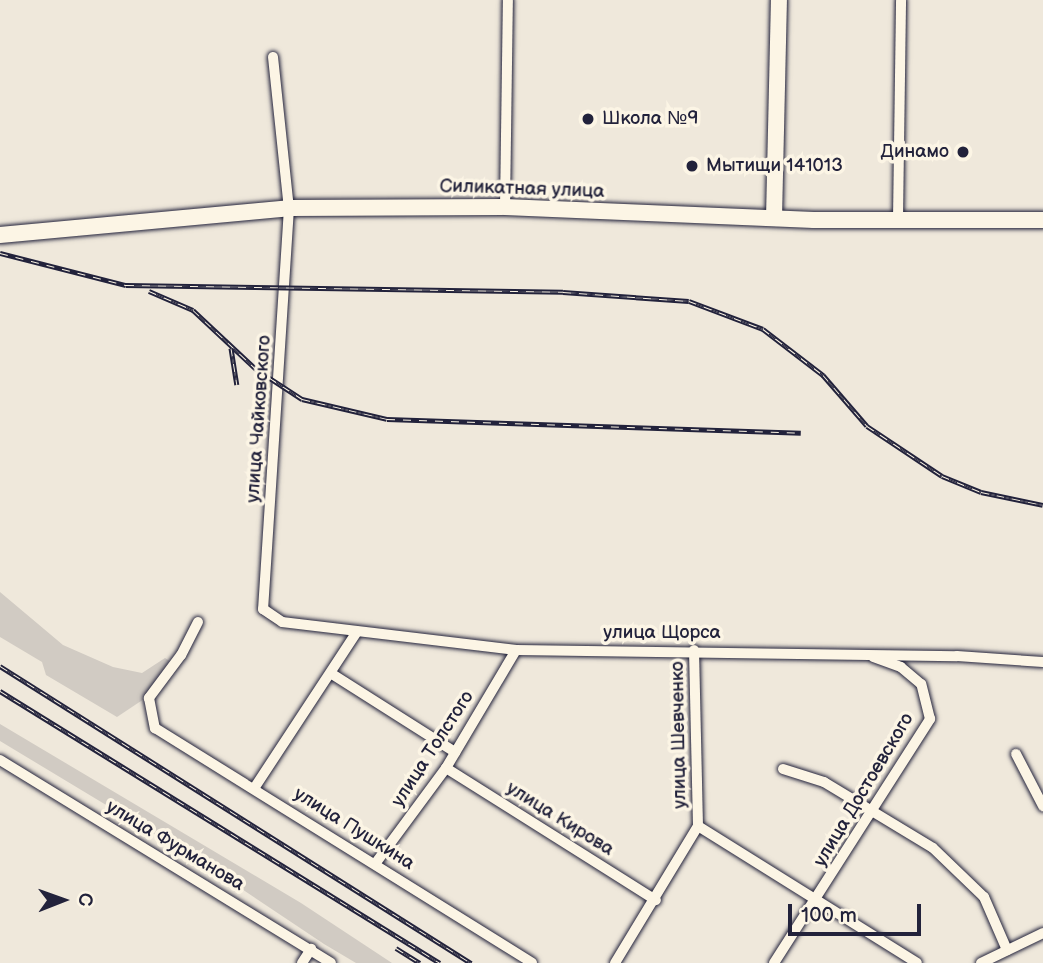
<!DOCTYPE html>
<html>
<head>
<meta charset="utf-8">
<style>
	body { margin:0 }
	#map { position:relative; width:1043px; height:963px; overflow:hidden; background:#efe8db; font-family:"Balsamiq Sans",sans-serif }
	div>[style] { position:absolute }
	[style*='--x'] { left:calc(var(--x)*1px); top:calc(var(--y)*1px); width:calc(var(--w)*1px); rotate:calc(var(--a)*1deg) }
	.green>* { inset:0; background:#d1cbc3 }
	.roads { filter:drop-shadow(0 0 2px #22223b) drop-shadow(0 0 2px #22223b) }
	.street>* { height:10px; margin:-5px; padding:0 5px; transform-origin:5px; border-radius:5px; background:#fcf5e5 }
	.secondary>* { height:16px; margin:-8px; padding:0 8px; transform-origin:8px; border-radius:8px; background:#fcf5e5 }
	.rail>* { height:5px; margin-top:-2.5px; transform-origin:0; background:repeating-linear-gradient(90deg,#fcf5e5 0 8px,#22223b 0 16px); box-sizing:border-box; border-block:2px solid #22223b }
	.dots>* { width:19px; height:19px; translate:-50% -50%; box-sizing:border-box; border:4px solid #fcf5e5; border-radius:50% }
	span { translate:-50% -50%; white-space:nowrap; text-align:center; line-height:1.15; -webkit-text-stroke:7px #fcf5e5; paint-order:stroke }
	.poi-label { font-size:19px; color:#22223b }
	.left { translate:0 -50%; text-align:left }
	.right { translate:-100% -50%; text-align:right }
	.street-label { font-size:19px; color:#22223b }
	.north { position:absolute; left:28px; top:865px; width:70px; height:70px; -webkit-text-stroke:5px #fcf5e5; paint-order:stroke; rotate:89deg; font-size:19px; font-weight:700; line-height:28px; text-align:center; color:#22223b }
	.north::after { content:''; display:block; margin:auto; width:24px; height:32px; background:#22223b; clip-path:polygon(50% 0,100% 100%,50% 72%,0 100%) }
	.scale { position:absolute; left:788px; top:904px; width:133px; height:32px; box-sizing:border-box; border:4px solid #22223b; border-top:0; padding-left:9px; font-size:21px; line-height:24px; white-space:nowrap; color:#22223b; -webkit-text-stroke:5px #fcf5e5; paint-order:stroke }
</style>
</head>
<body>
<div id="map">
	<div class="green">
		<div style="clip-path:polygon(0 592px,63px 645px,113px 667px,142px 673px,165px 658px,173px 663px,147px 697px,117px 717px,46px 675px,42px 662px,0 637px)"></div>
		<div style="clip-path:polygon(0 724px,301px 903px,392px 963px,356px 963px,324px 944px,209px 867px,0 741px)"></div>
	</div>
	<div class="roads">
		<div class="street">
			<div style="--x:273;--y:57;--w:152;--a:84"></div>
			<div style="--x:289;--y:208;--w:402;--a:93.7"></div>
			<div style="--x:263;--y:609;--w:23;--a:34"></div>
			<div style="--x:282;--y:622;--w:236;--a:6.8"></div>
			<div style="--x:516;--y:650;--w:441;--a:0.8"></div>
			<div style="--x:957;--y:656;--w:86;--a:4"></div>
			<div style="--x:505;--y:207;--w:207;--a:-89.2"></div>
			<div style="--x:898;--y:219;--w:219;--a:-89.2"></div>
			<div style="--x:198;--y:622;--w:37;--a:117"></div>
			<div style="--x:181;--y:655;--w:54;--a:126.7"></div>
			<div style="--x:149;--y:698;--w:31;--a:79"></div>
			<div style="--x:155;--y:728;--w:444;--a:31.9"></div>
			<div style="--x:332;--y:674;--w:146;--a:32.4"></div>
			<div style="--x:1016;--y:754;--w:59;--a:62.6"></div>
			<div style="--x:0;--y:760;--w:388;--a:31.5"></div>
			<div style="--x:446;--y:768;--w:248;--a:32.2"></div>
			<div style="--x:783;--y:769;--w:43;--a:17.6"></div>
			<div style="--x:824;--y:782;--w:127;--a:31.2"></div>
			<div style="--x:933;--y:848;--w:71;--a:43.9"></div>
			<div style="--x:984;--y:897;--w:58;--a:66.5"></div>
			<div style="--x:255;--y:787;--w:186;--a:-56.7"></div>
			<div style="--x:698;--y:826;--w:258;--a:32"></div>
			<div style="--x:375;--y:864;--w:119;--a:-53.5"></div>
			<div style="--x:446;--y:768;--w:137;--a:-59.3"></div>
			<div style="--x:302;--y:963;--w:17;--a:-57"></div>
			<div style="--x:615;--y:963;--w:160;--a:-58.8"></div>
			<div style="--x:698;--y:826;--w:176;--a:-91.3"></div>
			<div style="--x:774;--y:963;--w:290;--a:-57.4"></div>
			<div style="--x:930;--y:719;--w:36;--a:-104"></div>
			<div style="--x:921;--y:684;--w:26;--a:-140"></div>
			<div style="--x:901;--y:667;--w:30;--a:-160"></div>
			<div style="--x:981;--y:963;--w:69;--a:-25.8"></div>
		</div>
		<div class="secondary">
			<div style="--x:774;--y:218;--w:218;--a:-88.7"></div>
			<div style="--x:0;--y:235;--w:290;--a:-5.3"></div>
			<div style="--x:289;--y:208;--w:216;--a:-0.3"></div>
			<div style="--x:505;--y:207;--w:309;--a:2.4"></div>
			<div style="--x:814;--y:220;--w:229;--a:0"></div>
		</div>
	</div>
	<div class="rail">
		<div style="--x:0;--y:253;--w:130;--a:14.3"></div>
		<div style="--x:126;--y:285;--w:437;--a:0.9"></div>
		<div style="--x:563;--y:292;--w:126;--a:4.1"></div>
		<div style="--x:689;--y:301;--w:79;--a:20.7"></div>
		<div style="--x:763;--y:329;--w:76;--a:37.5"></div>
		<div style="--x:823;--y:375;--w:67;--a:49.2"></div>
		<div style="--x:867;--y:426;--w:90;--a:33.7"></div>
		<div style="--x:942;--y:476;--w:42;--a:22.3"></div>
		<div style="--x:981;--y:492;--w:63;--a:11.8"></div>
		<div style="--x:149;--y:291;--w:48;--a:23.4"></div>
		<div style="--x:193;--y:310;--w:86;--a:43.1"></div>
		<div style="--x:256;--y:369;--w:55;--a:33.1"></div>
		<div style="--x:302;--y:399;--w:87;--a:13.2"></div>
		<div style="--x:387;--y:419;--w:414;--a:1.9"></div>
		<div style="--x:231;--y:348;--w:37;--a:81"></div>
		<div style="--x:0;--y:666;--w:557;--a:32.23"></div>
		<div style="--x:0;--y:691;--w:517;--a:31.72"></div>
		<div style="--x:396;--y:948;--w:28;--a:32"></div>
	</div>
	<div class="dots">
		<div style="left:588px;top:119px;background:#22223b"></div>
		<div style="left:963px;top:152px;background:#22223b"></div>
		<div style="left:692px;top:166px;background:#22223b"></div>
	</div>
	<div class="poi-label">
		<span class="left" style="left:602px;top:119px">Школа №9</span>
		<span class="right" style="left:949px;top:152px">Динамо</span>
		<span class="left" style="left:706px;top:166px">Мытищи 141013</span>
	</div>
	<div class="street-label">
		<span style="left:522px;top:189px;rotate:2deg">Силикатная улица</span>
		<span style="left:259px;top:419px;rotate:-86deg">улица Чайковского</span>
		<span style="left:662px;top:633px">улица Щорса</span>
		<span style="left:679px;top:735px;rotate:-91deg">улица Шевченко</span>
		<span style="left:433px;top:749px;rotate:-57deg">улица Толстого</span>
		<span style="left:864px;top:790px;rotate:-59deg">улица Достоевского</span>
		<span style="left:560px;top:819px;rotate:32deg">улица Кирова</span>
		<span style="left:354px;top:829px;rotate:32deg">улица Пушкина</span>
		<span style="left:175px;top:846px;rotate:31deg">улица Фурманова</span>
	</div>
	<div class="north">С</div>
	<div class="scale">100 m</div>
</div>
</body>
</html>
